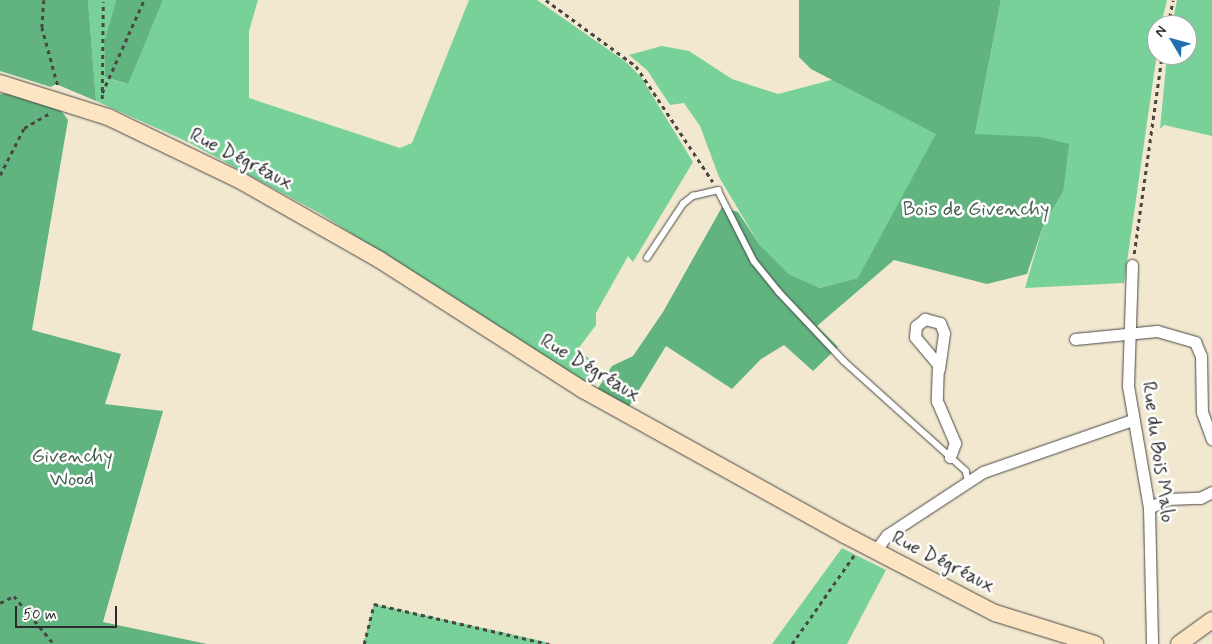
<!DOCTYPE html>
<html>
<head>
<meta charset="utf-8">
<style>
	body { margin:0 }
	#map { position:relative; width:1212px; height:644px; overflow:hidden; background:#f2e8d0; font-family:Mynerve,sans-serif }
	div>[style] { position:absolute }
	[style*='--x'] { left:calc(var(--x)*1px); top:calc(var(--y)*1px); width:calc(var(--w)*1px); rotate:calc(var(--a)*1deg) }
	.green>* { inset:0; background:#77d198 }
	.forest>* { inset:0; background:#61b380 }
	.path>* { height:2.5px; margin-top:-1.25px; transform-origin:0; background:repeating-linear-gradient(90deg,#494744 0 4px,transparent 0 8px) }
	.roads { filter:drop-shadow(0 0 1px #494744) drop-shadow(0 0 1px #494744) }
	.service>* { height:5.5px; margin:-2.75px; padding:0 2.75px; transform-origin:2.75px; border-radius:2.75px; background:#fff }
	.minor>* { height:11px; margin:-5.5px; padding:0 5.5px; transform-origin:5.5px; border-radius:5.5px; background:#fff }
	.secondary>* { height:16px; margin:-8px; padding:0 8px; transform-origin:8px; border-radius:8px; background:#fde5c4 }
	span { translate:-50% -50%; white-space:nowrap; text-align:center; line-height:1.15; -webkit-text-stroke:5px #fff; paint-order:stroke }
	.street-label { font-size:20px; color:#2b2b2b }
	.park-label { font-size:20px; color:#425d4c }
	.north { position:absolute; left:1147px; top:15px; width:50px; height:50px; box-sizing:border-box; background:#fff; border:1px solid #aaa; border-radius:50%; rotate:307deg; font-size:14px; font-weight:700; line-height:20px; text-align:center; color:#2b2b2b }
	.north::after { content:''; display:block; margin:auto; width:18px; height:22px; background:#1f6fb2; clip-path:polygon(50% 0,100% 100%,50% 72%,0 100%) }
	.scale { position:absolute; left:15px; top:606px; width:102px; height:22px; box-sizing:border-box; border:2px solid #2b2b2b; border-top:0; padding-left:6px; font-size:15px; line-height:18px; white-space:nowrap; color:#2b2b2b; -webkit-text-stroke:4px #fff; paint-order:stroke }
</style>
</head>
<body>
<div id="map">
	<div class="green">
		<div style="clip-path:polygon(88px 0,116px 0,104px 42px,105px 77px,127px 84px,163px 0,258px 0,249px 31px,249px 98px,400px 148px,412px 143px,469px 0,537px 0,626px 62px,641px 77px,693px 162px,633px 262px,628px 256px,596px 313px,596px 325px,578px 349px,594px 363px,586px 384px,321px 214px,188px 142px,96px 101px)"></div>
		<div style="clip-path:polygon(1001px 0,1167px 0,1161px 25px,1157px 25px,1157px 53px,1124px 283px,1025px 288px,1043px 226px,1063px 192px,975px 134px)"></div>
		<div style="clip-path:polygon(1177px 0,1212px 0,1212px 136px,1164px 125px,1160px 129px,1167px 55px,1187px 55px,1187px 25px,1172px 25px)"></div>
		<div style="clip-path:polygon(662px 46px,689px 51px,732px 79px,778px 94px,835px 79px,937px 134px,859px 278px,820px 288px,787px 274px,759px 244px,719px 177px,700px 126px,684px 103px,670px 105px,647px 70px,629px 55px)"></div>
		<div style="clip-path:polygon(842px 548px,886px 570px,847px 644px,772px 644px)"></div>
		<div style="clip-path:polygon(374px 604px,542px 641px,549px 644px,363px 644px)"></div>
	</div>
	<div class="forest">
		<div style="clip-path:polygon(0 0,88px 0,96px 101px,56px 84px,51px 87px,0 71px)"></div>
		<div style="clip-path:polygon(116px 0,163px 0,128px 84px,105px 77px,104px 42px)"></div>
		<div style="clip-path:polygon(799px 0,1001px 0,975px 134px,1041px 137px,1069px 144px,1063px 192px,1043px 226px,1027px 274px,987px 284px,894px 260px,817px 326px,838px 347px,813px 371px,784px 345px,761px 359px,732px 389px,666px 346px,628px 408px,597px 390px,612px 366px,633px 356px,663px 312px,722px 207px,738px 212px,759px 244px,788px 274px,820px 288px,858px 278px,936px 134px,811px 69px,799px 57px)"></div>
		<div style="clip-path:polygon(10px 93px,60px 109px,68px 120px,32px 330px,121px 354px,105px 404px,163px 411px,103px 622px,207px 644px,0 644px,0 94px)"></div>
	</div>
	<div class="path">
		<div style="--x:44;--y:0;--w:27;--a:94"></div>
		<div style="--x:42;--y:27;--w:61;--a:74.8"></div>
		<div style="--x:546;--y:0;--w:112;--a:36.3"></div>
		<div style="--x:636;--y:66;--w:139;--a:56.4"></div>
		<div style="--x:1168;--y:25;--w:25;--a:-79"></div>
		<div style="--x:102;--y:93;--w:102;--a:-65.7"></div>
		<div style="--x:102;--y:99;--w:97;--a:-89.4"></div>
		<div style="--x:0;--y:175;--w:53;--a:-62.9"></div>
		<div style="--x:24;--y:128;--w:28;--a:-30"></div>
		<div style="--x:1134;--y:254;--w:201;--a:-82"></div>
		<div style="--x:0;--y:603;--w:16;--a:-27"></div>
		<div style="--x:14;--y:596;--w:62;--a:50.2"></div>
		<div style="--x:364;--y:644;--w:41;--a:-76"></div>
		<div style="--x:374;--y:604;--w:180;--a:12.9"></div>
		<div style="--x:792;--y:644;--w:108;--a:-55.1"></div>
	</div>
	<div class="roads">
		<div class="service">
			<div style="--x:647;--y:258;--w:65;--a:-56.3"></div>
			<div style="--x:683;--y:204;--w:13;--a:-39"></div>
			<div style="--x:693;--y:196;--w:26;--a:-13"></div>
			<div style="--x:718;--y:190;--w:80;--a:63.1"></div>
			<div style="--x:754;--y:261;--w:40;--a:51"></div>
			<div style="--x:779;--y:292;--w:95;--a:46.7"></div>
			<div style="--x:844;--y:361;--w:164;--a:42"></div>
			<div style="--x:966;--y:471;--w:9;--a:77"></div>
		</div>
		<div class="minor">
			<div style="--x:1132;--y:265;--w:121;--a:91.9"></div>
			<div style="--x:1128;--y:386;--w:124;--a:80.2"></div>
			<div style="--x:1149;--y:508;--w:136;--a:88.7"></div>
			<div style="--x:1075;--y:339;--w:82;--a:-5.6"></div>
			<div style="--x:1157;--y:331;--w:40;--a:16"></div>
			<div style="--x:1195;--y:342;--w:15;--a:67"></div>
			<div style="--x:1201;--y:356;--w:56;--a:89"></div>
			<div style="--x:1202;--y:412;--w:29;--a:70"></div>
			<div style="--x:939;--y:369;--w:36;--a:-82"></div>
			<div style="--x:944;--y:333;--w:11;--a:-112"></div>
			<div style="--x:940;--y:323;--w:16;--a:-165"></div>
			<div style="--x:925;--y:319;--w:11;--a:142"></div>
			<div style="--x:916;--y:326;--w:11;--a:95"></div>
			<div style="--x:915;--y:337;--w:35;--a:50"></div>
			<div style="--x:938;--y:364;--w:37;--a:92"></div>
			<div style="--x:937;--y:401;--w:46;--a:66.8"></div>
			<div style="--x:955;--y:443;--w:15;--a:110"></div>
			<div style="--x:1149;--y:508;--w:20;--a:-27"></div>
			<div style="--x:1167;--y:499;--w:33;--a:-2"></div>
			<div style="--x:1200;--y:498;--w:13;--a:-27"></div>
			<div style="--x:875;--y:551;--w:20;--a:-53"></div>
			<div style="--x:887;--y:535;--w:115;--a:-33.3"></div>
			<div style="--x:983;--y:472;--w:158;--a:-19.2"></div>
		</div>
		<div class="secondary">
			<div style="--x:0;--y:83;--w:113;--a:17.5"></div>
			<div style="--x:108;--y:117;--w:148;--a:25.7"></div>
			<div style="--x:241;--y:181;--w:160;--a:29.6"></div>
			<div style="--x:380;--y:260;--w:241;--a:32.6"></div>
			<div style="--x:583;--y:390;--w:299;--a:29"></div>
			<div style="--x:845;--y:535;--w:169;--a:27.5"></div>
			<div style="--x:995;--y:613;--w:105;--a:17.2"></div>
			<div style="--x:1179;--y:644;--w:41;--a:-36"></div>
		</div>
	</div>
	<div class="street-label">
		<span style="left:241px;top:159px;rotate:27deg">Rue Dégréaux</span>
		<span style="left:590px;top:368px;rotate:31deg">Rue Dégréaux</span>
		<span style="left:1158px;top:452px;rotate:82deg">Rue du Bois Malo</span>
		<span style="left:943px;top:562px;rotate:27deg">Rue Dégréaux</span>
	</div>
	<div class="park-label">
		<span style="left:976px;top:209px">Bois de Givenchy</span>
		<span style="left:72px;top:468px">Givenchy<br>Wood</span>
	</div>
	<div class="north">N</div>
	<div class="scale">50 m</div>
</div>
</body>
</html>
